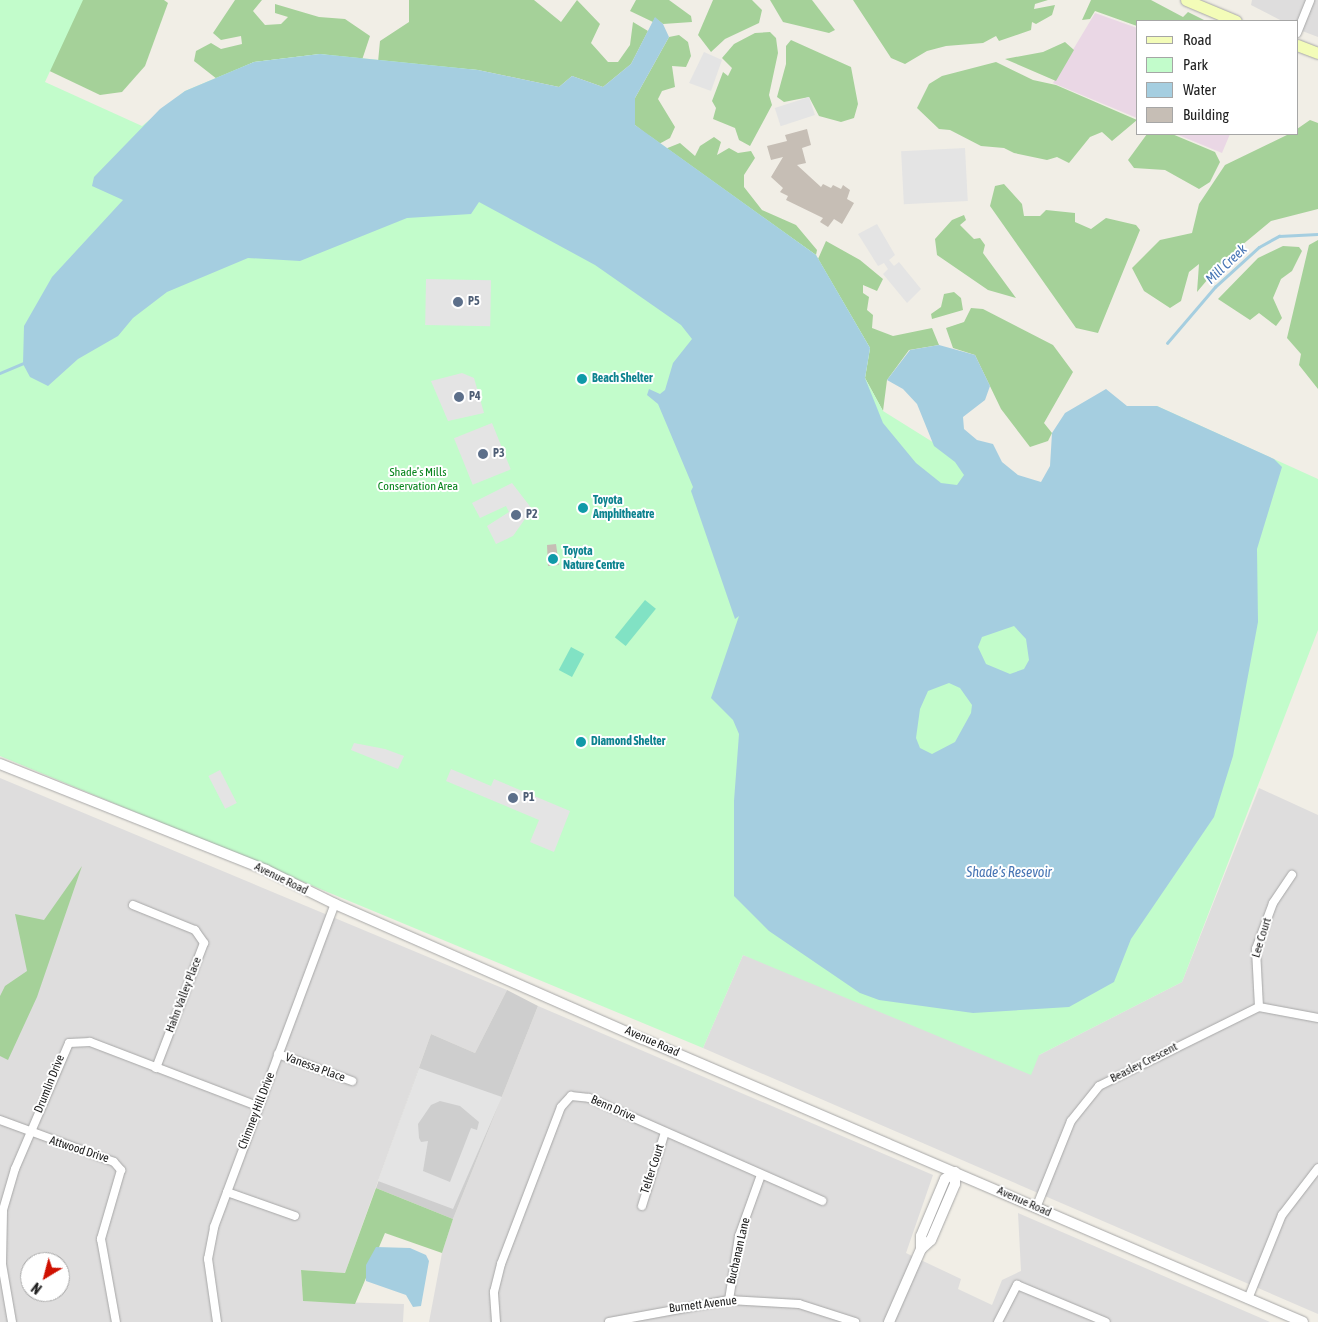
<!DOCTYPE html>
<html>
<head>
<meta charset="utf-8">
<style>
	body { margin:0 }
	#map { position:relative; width:1318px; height:1322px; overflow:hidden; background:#f1eee6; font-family:"Asap Condensed",sans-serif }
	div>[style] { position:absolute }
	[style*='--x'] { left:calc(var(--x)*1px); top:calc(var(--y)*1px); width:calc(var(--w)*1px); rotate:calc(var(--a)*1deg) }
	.residential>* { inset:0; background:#dedddd }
	.industrial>* { inset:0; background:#ead7e5 }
	.religious>* { inset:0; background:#cecece }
	.forest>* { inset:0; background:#a5d199 }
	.park>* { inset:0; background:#c2fccb }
	.pitch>* { inset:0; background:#81e2c4; transform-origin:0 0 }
	.parking>* { inset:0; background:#e4e4e4; transform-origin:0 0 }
	.water>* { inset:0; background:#a5cee0 }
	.stream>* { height:2.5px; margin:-1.25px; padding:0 1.25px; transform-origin:1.25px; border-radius:1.25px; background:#a5cee0 }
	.building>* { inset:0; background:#c6beb5 }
	.roads { filter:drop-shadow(0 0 1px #a7a7a7) drop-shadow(0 0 1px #a7a7a7) }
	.minor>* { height:8px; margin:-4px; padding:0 4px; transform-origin:4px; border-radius:4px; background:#fff }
	.tertiary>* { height:10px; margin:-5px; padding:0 5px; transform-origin:5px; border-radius:5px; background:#fff }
	.secondary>* { height:11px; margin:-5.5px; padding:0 5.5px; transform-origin:5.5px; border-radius:5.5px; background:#f3fcb8 }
	.dots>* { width:14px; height:14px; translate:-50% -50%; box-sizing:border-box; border:2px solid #fff; border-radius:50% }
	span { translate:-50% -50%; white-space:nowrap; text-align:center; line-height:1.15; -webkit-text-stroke:4px #fff; paint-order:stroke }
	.service-label { font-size:12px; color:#4e5e75; font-weight:700 }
	.left { translate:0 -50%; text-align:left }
	.culture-label { font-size:12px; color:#0d838f; font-weight:700 }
	.park-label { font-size:12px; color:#07841c }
	.street-label { font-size:12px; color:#202020 }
	.water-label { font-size:14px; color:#4775b4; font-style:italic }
	.legend { position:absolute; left:1136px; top:20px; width:162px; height:115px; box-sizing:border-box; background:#fff; border:1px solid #a6a6a6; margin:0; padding:6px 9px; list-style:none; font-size:15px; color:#202020 }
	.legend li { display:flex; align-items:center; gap:10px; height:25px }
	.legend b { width:25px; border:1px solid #a6a6a6 }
	.north { position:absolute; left:20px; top:1252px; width:50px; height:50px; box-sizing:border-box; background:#fff; border:1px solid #a6a6a6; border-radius:50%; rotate:217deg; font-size:14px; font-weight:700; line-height:20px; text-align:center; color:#202020 }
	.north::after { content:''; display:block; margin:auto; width:18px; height:22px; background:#cf1000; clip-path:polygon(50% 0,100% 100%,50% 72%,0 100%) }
</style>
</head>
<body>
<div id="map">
	<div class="residential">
		<div style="clip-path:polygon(1252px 0,1318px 0,1318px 37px,1297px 29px,1297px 21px,1282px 21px,1251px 5px)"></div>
		<div style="clip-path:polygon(evenodd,0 778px,507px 990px,475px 1053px,431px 1034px,345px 1273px,301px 1270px,303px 1301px,404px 1304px,403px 1322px,0 1322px,0 778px,30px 1262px,60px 1262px,60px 1292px,30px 1292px,30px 1262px)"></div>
		<div style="clip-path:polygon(1259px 788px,1318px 815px,1318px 1314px,703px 1048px,743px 955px,1039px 1055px,1182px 982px)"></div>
		<div style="clip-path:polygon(538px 1006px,933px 1175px,906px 1253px,961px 1279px,958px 1289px,992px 1305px,1002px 1280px,1021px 1271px,1018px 1213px,1270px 1322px,429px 1322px,442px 1253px,453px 1219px)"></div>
	</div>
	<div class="industrial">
		<div style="clip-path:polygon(1095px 13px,1137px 28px,1137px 118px,1053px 83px)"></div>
		<div style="clip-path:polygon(1176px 134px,1230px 134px,1222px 153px)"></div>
	</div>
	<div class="religious">
		<div style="clip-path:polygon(507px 990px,538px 1006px,453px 1219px,376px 1188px,431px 1034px,475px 1053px)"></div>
	</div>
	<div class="forest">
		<div style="clip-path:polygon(0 0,164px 0,168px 3px,145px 66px,122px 92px,100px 95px,37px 65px)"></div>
		<div style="clip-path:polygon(235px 0,262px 0,253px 11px,265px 25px,281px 24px,288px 17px,275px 13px,275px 4px,319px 17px,345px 19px,370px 36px,362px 60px,320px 54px,254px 62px,217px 79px,194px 61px,196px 51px,211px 43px,221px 49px,242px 44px,241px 36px,221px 40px,213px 33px)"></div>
		<div style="clip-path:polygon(409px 0,534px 0,561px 22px,577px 0,600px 24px,591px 43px,608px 62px,618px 62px,630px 45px,633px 22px,648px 31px,631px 64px,603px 87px,572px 76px,559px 87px,478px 70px,378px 62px,380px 41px,409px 22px)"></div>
		<div style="clip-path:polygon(636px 0,669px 0,691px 16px,692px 22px,663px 24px,655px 18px,653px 22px,630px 11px)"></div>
		<div style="clip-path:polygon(713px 0,752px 0,762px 10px,759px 23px,725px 39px,711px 52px,698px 35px)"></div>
		<div style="clip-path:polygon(770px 0,812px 0,835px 30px,829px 33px,783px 22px)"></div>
		<div style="clip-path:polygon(853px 0,1048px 0,1035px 4px,1034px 9px,1055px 5px,1052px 15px,1036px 24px,1032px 22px,1031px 30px,999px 41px,996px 36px,983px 43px,946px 46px,927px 51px,905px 64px,891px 58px)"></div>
		<div style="clip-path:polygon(1091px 0,1151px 0,1183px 17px,1188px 12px,1206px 21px,1137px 21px,1137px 26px,1095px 11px,1090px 19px,1082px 20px)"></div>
		<div style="clip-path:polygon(770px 32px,776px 38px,778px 53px,769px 95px,772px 105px,750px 146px,739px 140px,735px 128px,713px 119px,716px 108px,712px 101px,723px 72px,728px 76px,732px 68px,722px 58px,734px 44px,755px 33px)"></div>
		<div style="clip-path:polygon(679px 35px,688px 42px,691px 56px,686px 67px,672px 66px,675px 87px,662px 91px,658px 99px,675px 127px,670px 138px,659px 144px,635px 125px,635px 98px,669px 37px)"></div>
		<div style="clip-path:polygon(791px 40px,851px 67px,858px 104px,854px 118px,841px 122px,819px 116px,809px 97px,784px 102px,777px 97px,786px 64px,786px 46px)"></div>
		<div style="clip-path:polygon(1065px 42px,1074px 50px,1056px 81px,1005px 59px,1043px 52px)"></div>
		<div style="clip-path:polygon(996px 62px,1033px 80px,1056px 85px,1137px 120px,1112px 141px,1102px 132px,1090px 137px,1069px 163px,1057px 157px,1047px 160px,1014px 153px,1004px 148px,981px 146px,950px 130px,939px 129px,917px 108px,929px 84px,942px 76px)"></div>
		<div style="clip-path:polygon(1310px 120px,1318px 123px,1318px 209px,1271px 221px,1224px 260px,1197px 292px,1199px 264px,1189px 272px,1181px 301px,1170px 308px,1144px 291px,1132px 268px,1160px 240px,1192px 233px,1199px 204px,1225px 165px,1289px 134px,1297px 134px,1297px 129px)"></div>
		<div style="clip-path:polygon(1147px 134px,1172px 134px,1215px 152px,1220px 162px,1210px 182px,1199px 189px,1165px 170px,1134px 168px,1128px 160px)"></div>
		<div style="clip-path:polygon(714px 137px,721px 142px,717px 155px,729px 148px,738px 153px,751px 151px,755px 158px,744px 175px,744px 187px,762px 210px,796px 225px,817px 250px,816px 255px,665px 149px,680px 143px,695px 156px,700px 146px)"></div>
		<div style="clip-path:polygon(1004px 184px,1022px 204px,1024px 216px,1040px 216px,1046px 210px,1075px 213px,1075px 222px,1091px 229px,1106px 218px,1136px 225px,1140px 230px,1098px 333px,1076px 328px,990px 206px,995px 186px)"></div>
		<div style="clip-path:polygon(964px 215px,966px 220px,960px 225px,974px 239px,980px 238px,985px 245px,983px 253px,1016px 298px,988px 290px,937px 255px,935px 239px,952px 220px)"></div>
		<div style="clip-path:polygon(1318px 240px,1318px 389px,1299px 365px,1301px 354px,1287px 338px,1309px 245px)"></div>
		<div style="clip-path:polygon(826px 241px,860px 260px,883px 279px,877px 291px,863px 285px,863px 293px,869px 297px,867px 310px,873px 315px,872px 328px,893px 336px,932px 328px,939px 345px,909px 350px,887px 380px,883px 411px,865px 378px,870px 348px,818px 259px)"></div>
		<div style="clip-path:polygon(1283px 246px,1299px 247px,1302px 251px,1292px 271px,1281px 279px,1273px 298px,1282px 318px,1276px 326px,1259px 313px,1250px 320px,1218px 299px,1258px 258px)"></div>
		<div style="clip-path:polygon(954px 292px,961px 298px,963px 310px,932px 319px,931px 314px,941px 307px,944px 294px)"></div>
		<div style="clip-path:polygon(971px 308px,983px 309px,1053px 345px,1073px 372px,1044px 423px,1052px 433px,1048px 441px,1030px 447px,1001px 409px,975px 355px,953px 348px,946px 328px,964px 322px)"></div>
		<div style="clip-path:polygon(82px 866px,37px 997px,8px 1060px,0 1056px,0 996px,5px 986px,27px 971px,15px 914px,44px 920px)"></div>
		<div style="clip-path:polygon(376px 1188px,453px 1219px,442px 1253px,385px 1233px,355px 1304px,303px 1301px,301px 1270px,345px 1273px)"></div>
	</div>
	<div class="park">
		<div style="clip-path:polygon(0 0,83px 0,45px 82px,142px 126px,185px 91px,254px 62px,320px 54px,478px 70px,650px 136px,816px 255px,870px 348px,865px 378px,883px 411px,1021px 497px,1157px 406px,1318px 479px,1318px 630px,1182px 982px,1039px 1055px,1031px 1075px,743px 955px,703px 1048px,0 756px)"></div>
	</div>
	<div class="pitch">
		<div style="left:645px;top:600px;width:14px;height:48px;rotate:39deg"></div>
		<div style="left:571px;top:647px;width:15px;height:26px;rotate:28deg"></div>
	</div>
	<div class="parking">
		<div style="clip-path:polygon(704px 52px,722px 60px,711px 91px,689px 83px)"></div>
		<div style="left:809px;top:97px;width:19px;height:36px;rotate:72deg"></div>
		<div style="left:965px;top:148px;width:53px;height:64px;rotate:87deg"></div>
		<div style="clip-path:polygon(877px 224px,895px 255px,889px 260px,894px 266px,899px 262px,921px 289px,907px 303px,883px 274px,888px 269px,884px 263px,878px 266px,858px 234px)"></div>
		<div style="left:426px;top:279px;width:65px;height:46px;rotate:1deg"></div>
		<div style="clip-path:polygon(462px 373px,474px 378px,484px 413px,448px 421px,431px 381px)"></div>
		<div style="left:492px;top:423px;width:50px;height:41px;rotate:68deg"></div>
		<div style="clip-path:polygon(512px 483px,532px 509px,513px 536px,496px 544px,487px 526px,509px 512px,506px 506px,480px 518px,472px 503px)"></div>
		<div style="clip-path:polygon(354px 743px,385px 749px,404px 756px,398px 769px,351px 750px)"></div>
		<div style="clip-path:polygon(451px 769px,491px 786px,494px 779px,570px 811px,554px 852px,530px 842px,539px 820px,446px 781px)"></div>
		<div style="left:220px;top:770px;width:37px;height:13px;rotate:63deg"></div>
		<div style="clip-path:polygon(evenodd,419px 1068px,502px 1097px,453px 1209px,378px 1181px,419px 1068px,440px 1101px,460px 1106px,479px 1122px,477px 1130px,471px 1128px,450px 1182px,423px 1171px,428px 1141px,421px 1142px,419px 1138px,418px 1124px,431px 1105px,440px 1101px)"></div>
	</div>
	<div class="water">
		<div style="clip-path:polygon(evenodd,655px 17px,663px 24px,669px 37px,635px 98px,635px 125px,816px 255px,870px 348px,865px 378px,883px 423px,916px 463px,941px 483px,957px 485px,964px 475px,955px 462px,934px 446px,917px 404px,903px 389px,887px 380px,910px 350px,939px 345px,975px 355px,990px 386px,985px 400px,963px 417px,964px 429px,977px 440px,993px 444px,1002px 462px,1018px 475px,1041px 482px,1050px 466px,1052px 433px,1065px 413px,1106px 389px,1127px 406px,1157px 406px,1274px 459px,1282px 467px,1257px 549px,1258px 622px,1233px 756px,1214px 817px,1131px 939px,1114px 982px,1069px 1007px,973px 1013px,879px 1000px,860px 993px,769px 931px,734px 896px,734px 801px,739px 734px,733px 720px,711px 698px,739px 616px,735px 619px,691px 491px,693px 487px,658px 404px,647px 395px,649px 389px,660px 394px,665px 390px,673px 363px,692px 339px,681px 325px,595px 265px,479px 202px,471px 214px,407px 218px,300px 261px,248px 258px,167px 292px,133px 318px,118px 336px,78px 359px,48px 386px,30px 377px,23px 364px,24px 326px,52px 277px,123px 200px,92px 186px,94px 177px,160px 109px,185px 91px,254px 62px,320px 54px,478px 70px,559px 87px,572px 76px,603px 87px,631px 64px,655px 17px,1014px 626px,1026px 639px,1029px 660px,1024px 669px,1010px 674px,986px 664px,978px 647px,982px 637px,1014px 626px,655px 17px,949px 683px,960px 688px,972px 705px,971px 713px,955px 742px,932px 754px,920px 748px,916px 738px,920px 709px,928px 691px,949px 683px)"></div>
		<div style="clip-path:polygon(376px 1247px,410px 1248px,426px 1255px,429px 1261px,421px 1306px,413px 1307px,406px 1295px,366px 1281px,366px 1265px)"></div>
	</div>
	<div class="stream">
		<div style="--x:1167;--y:343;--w:74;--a:-49.4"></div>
		<div style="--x:1215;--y:287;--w:59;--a:-42.3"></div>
		<div style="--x:1259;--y:247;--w:23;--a:-29"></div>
		<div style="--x:1279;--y:236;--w:39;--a:-3"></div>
		<div style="--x:0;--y:373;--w:28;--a:-23"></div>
	</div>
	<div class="building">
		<div style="clip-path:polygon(807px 129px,811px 145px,802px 148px,806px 163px,797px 165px,821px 187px,823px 184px,831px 188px,833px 185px,841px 189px,843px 185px,850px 190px,847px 199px,854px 203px,842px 224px,834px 219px,828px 227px,820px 222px,823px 218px,786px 200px,788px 196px,780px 192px,783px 188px,771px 177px,783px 157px,771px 160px,767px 146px,787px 141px,785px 135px)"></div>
		<div style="clip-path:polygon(556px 544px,559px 565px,548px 566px,547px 545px)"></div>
	</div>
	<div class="roads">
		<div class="minor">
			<div style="--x:1297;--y:33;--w:35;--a:-68"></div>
			<div style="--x:133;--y:905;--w:67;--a:22"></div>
			<div style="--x:195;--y:930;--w:16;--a:55"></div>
			<div style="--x:204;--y:943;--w:134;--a:111"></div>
			<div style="--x:1259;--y:1007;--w:58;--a:-93"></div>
			<div style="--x:1256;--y:949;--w:49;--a:-69.7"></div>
			<div style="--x:1273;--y:903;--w:34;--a:-56"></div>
			<div style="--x:278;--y:1054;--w:79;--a:20"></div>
			<div style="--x:0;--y:1120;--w:121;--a:20.2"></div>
			<div style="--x:114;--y:1162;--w:11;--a:49"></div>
			<div style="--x:121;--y:1170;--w:72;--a:106.2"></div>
			<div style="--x:101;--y:1239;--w:84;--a:79.8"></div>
			<div style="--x:227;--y:1192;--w:72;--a:19.4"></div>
			<div style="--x:642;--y:1206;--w:77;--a:-72.7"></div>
			<div style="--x:1036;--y:1208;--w:94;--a:-68.1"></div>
			<div style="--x:1071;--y:1121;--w:45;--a:-51.3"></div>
			<div style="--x:1099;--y:1086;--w:178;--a:-26.3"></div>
			<div style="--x:1259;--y:1007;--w:60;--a:10.6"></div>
			<div style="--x:1248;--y:1299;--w:91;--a:-68"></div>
			<div style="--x:1282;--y:1215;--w:59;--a:-52.5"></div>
			<div style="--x:729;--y:1300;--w:65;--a:-81.1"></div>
			<div style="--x:739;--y:1236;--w:65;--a:-70.2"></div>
			<div style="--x:12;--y:1322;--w:59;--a:-99.8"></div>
			<div style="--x:2;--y:1264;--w:54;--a:-88.9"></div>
			<div style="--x:3;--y:1210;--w:43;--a:-73.7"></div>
			<div style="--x:15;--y:1169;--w:137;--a:-66.8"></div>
			<div style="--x:69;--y:1043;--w:21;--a:-3"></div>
			<div style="--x:90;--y:1042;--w:180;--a:20.9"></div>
			<div style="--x:217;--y:1322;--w:64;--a:-98.1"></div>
			<div style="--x:208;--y:1259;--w:33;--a:-79"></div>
			<div style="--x:214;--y:1227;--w:345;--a:-69.5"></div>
			<div style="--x:496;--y:1322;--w:30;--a:-94"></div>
			<div style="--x:494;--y:1292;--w:29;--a:-76"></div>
			<div style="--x:501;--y:1264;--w:168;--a:-69.1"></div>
			<div style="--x:561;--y:1107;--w:15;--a:-48"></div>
			<div style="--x:571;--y:1096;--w:18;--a:6"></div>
			<div style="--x:589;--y:1098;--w:255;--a:23.8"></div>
			<div style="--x:609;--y:1322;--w:122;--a:-10.4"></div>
			<div style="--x:729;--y:1300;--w:70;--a:3.3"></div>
			<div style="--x:799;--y:1304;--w:59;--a:17.8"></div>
			<div style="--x:998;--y:1322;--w:42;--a:-62.8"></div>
			<div style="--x:1017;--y:1285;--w:96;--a:22.6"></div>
		</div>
		<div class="tertiary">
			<div style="--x:0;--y:764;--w:286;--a:21.7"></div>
			<div style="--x:266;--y:870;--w:77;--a:26.2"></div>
			<div style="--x:335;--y:904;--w:336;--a:23.7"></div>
			<div style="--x:643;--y:1039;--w:718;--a:23.21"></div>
			<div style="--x:921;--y:1249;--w:13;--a:-42"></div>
			<div style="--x:931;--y:1240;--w:61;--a:-66.8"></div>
			<div style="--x:955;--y:1184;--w:12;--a:-90"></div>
			<div style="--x:889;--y:1322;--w:80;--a:-66.3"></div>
			<div style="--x:921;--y:1249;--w:13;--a:-90"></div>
			<div style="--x:921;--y:1236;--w:62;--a:-67.2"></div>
			<div style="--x:945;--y:1179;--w:12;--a:-35"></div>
		</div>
		<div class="secondary">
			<div style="--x:1186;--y:0;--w:54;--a:22.8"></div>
			<div style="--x:1297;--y:45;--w:22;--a:21"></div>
		</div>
	</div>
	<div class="dots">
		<div style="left:458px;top:302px;background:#5c6f8a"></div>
		<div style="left:582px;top:379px;background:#0f9aa8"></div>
		<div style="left:459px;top:397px;background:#5c6f8a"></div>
		<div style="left:483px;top:454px;background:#5c6f8a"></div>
		<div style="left:583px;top:508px;background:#0f9aa8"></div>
		<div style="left:516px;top:515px;background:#5c6f8a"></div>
		<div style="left:553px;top:559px;background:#0f9aa8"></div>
		<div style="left:581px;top:742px;background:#0f9aa8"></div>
		<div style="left:513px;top:798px;background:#5c6f8a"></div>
	</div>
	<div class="service-label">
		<span class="left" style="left:468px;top:302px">P5</span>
		<span class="left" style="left:469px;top:397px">P4</span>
		<span class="left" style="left:493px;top:454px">P3</span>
		<span class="left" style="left:526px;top:515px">P2</span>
		<span class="left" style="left:523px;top:798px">P1</span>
	</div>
	<div class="culture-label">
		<span class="left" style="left:592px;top:379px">Beach Shelter</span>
		<span class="left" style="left:593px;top:508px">Toyota<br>Amphitheatre</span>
		<span class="left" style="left:563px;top:559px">Toyota<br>Nature Centre</span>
		<span class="left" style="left:591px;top:742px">Diamond Shelter</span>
	</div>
	<div class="park-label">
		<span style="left:418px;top:480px">Shade’s Mills<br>Conservation Area</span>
	</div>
	<div class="street-label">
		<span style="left:281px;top:879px;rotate:26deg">Avenue Road</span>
		<span style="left:1262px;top:938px;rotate:-73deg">Lee Court</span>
		<span style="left:184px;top:995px;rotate:-69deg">Hahn Valley Place</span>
		<span style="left:652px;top:1042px;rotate:24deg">Avenue Road</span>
		<span style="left:1144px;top:1063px;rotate:-27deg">Beasley Crescent</span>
		<span style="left:315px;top:1068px;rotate:20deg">Vanessa Place</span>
		<span style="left:50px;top:1084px;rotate:-68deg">Drumlin Drive</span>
		<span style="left:613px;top:1109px;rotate:24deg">Benn Drive</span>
		<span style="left:257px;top:1111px;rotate:-69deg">Chimney Hill Drive</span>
		<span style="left:79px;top:1150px;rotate:18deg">Attwood Drive</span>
		<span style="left:653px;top:1169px;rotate:-72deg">Telfer Court</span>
		<span style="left:1024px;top:1202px;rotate:24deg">Avenue Road</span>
		<span style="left:739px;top:1251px;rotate:-77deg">Buchanan Lane</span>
		<span style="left:703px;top:1305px;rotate:-7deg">Burnett Avenue</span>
	</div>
	<div class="water-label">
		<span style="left:1226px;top:264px;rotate:-43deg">Mill Creek</span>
		<span style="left:1009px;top:872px">Shade’s Resevoir</span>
	</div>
	<ul class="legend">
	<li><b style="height:6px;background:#f3fcb8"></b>Road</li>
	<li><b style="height:14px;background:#c2fccb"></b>Park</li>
	<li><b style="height:14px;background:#a5cee0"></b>Water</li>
	<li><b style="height:14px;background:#c6beb5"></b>Building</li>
	</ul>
	<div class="north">N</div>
</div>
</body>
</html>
